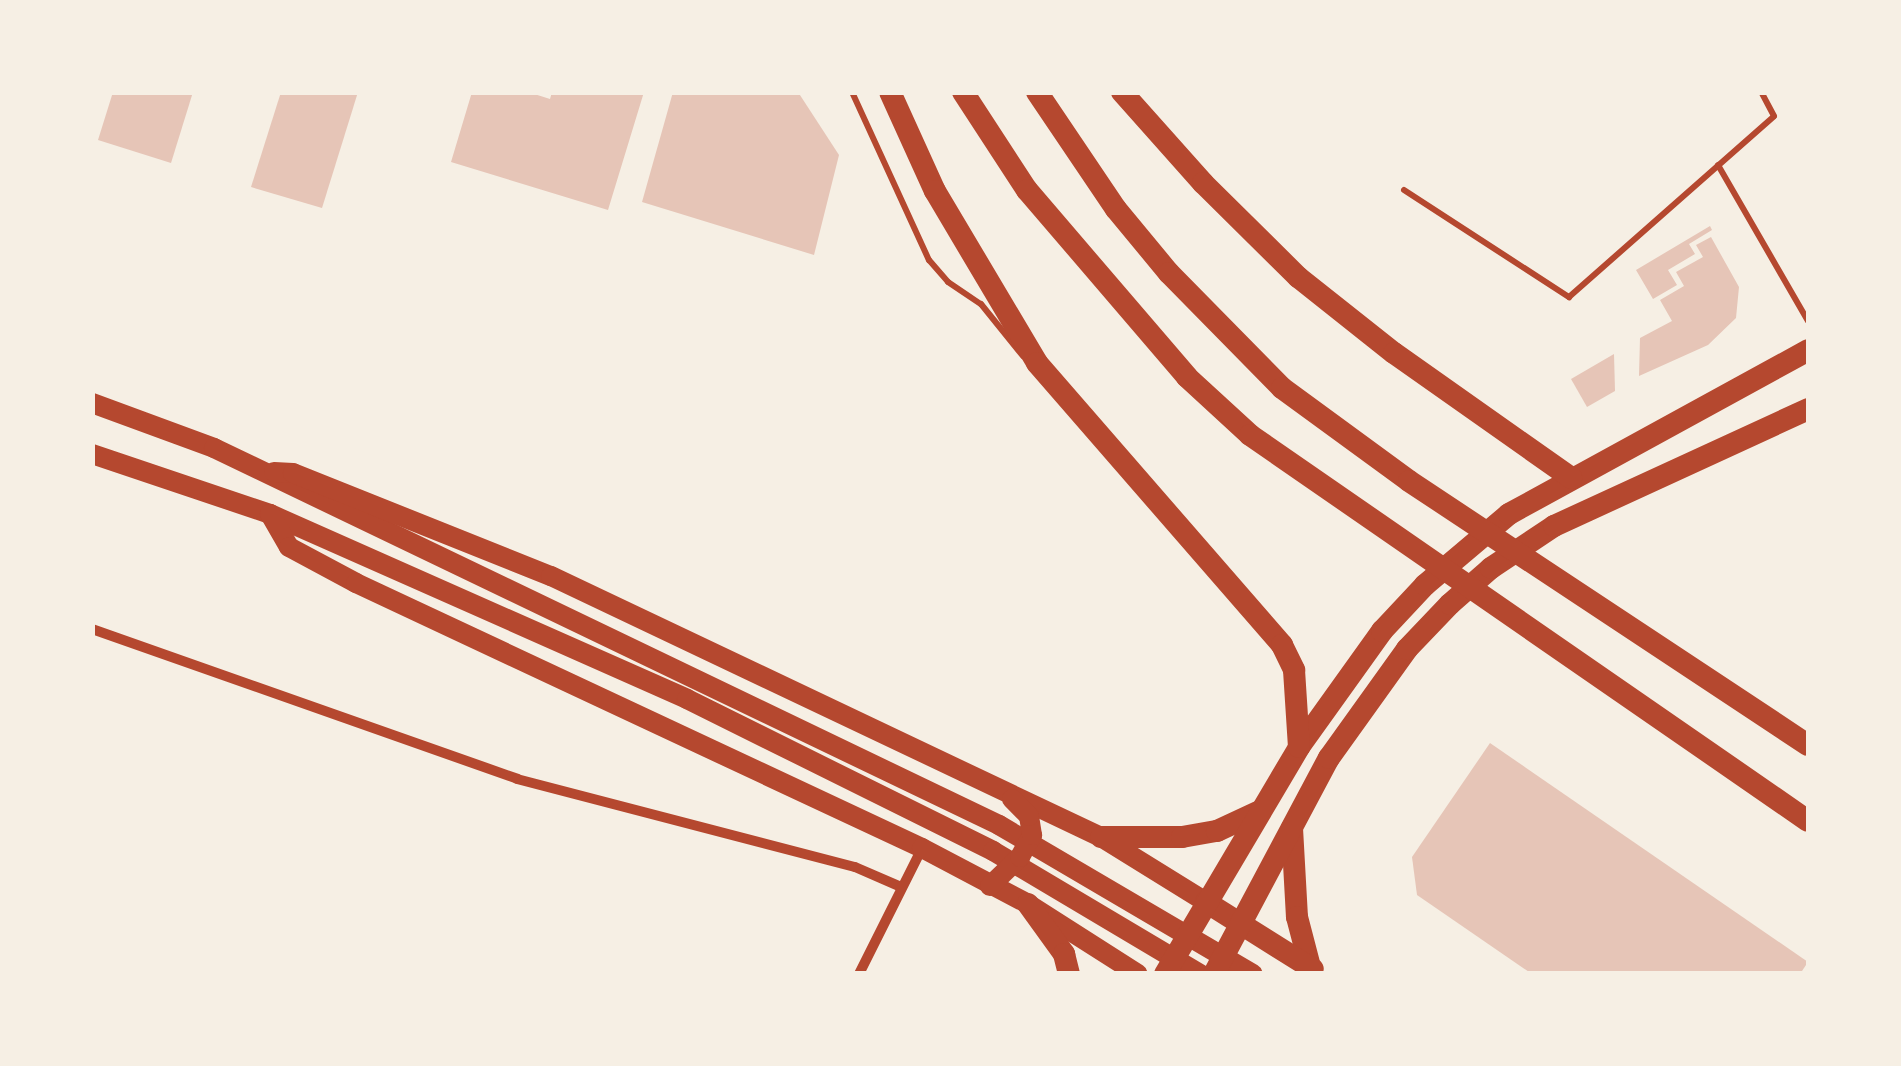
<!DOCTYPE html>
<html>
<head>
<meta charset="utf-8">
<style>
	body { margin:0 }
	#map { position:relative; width:1901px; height:1066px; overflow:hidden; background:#f6efe4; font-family:"Noto Sans",sans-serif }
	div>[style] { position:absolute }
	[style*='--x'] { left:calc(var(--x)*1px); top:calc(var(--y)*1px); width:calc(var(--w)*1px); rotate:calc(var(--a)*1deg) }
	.building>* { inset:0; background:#e6c5b7 }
	.service>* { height:6px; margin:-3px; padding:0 3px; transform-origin:3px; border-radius:3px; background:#b5482f }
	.minor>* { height:10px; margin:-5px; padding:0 5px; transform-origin:5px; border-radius:5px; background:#b5482f }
	.primary>* { height:20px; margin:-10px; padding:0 10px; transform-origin:10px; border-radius:10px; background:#b5482f }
	.trunk>* { height:22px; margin:-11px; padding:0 11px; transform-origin:11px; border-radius:11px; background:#b5482f }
	.motorway>* { height:22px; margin:-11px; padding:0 11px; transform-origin:11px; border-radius:11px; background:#b5482f }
	span { translate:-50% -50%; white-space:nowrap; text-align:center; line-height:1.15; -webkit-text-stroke:8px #f6efe4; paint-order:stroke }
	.frame { position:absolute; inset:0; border:95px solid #f6efe4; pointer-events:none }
</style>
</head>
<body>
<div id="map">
	<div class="building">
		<div style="clip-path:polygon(113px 92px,193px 92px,171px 163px,98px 140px)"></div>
		<div style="clip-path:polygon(281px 92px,358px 92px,322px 208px,251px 187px)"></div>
		<div style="clip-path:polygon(472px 92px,528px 92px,550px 99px,552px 92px,644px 92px,608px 210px,451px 162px)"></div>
		<div style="clip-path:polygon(673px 92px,798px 92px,839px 155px,814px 255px,642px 202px)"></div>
		<div style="clip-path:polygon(1710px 226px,1712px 230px,1689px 244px,1695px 254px,1668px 270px,1677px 285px,1653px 299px,1636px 270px)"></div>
		<div style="clip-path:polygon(1711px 237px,1739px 287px,1736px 318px,1708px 345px,1639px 376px,1640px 338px,1672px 321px,1660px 300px,1684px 286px,1676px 272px,1703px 257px,1696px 245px)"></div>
		<div style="clip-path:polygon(1614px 354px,1615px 391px,1587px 407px,1571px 379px)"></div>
		<div style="clip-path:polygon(1490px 743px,1808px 962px,1800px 974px,1532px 974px,1417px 895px,1412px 857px)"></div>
	</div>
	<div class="service">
		<div style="--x:852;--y:92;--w:185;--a:65.4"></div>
		<div style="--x:929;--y:260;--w:29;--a:49"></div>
		<div style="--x:948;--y:282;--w:40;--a:34"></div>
		<div style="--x:981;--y:304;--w:67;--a:51.1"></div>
		<div style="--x:1718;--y:165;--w:180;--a:60"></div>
		<div style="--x:1404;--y:190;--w:197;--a:33"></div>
		<div style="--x:1569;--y:297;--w:273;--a:-41.4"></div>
		<div style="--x:1774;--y:116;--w:27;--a:-118"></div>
	</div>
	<div class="minor">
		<div style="--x:92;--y:629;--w:451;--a:19.4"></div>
		<div style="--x:517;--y:779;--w:349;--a:14.6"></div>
		<div style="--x:855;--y:867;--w:50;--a:23.5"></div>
		<div style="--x:859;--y:974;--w:141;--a:-63.4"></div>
	</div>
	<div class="primary">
		<div style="--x:92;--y:403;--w:130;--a:20.2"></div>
		<div style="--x:214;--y:448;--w:871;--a:25.65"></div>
		<div style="--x:999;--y:825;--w:294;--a:30.4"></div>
		<div style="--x:92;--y:454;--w:188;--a:18.6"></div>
		<div style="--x:270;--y:514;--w:456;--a:23.9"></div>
		<div style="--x:687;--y:699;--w:342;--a:26.4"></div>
		<div style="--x:993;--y:851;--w:241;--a:30.7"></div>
		<div style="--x:274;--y:472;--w:19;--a:3"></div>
		<div style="--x:293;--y:473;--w:278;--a:21.8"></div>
		<div style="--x:551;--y:576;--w:609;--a:25.39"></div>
		<div style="--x:1101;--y:837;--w:123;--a:31.8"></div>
		<div style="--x:270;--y:514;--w:38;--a:60"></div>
		<div style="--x:289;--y:547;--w:76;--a:28.2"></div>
		<div style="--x:356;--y:583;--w:625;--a:25.09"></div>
		<div style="--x:922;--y:848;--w:120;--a:27.8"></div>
		<div style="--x:1028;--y:904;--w:130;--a:32.5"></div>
		<div style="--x:990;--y:886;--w:42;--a:-44"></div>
		<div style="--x:1020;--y:857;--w:25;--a:-61"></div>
		<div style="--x:1032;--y:835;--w:19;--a:-99"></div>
		<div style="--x:1029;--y:816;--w:24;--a:-135"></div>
	</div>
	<div class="trunk">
		<div style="--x:1292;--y:828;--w:89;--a:86.8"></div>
		<div style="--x:1297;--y:917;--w:52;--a:75.4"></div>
		<div style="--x:1101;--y:837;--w:81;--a:0"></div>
		<div style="--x:1182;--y:837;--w:36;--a:-10"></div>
		<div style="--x:1217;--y:831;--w:45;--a:-24.9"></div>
		<div style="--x:1206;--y:902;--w:126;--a:32.1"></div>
		<div style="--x:1028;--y:904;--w:62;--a:54.2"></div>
		<div style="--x:1064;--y:954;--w:21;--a:76"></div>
		<div style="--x:1165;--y:974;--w:264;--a:-59.4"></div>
		<div style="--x:1299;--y:747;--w:143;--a:-54.4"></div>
		<div style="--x:1382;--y:631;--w:63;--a:-46.9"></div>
		<div style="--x:1425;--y:585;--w:110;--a:-40.2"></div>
		<div style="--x:1509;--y:514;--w:341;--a:-28.7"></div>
		<div style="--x:1214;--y:974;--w:245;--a:-62"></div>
		<div style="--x:1329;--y:758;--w:134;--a:-54.4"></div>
		<div style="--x:1407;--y:649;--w:62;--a:-46.3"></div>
		<div style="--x:1450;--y:604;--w:55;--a:-41.3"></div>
		<div style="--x:1491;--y:568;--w:76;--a:-33.7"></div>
		<div style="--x:1554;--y:526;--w:280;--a:-24.7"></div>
	</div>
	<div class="motorway">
		<div style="--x:890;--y:92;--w:109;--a:65.6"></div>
		<div style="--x:935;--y:191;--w:200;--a:59.3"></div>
		<div style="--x:1037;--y:363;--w:374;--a:49"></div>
		<div style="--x:1282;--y:645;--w:28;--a:64"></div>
		<div style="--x:1294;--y:670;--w:77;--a:86.3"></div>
		<div style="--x:963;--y:92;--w:117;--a:56.9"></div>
		<div style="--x:1027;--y:190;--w:246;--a:49.4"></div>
		<div style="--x:1187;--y:377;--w:86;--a:42.6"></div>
		<div style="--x:1250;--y:435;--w:678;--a:34.67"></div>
		<div style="--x:1037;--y:92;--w:141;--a:56"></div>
		<div style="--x:1116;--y:209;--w:83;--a:50.4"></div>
		<div style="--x:1169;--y:273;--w:161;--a:45.5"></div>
		<div style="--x:1282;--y:388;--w:157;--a:36.2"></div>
		<div style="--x:1409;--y:481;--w:478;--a:33.5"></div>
		<div style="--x:1122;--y:92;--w:122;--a:48.3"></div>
		<div style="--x:1203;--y:183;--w:134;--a:44.7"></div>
		<div style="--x:1298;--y:277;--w:122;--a:38.4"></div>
		<div style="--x:1394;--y:353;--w:217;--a:35.2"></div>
	</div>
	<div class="frame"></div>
</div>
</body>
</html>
